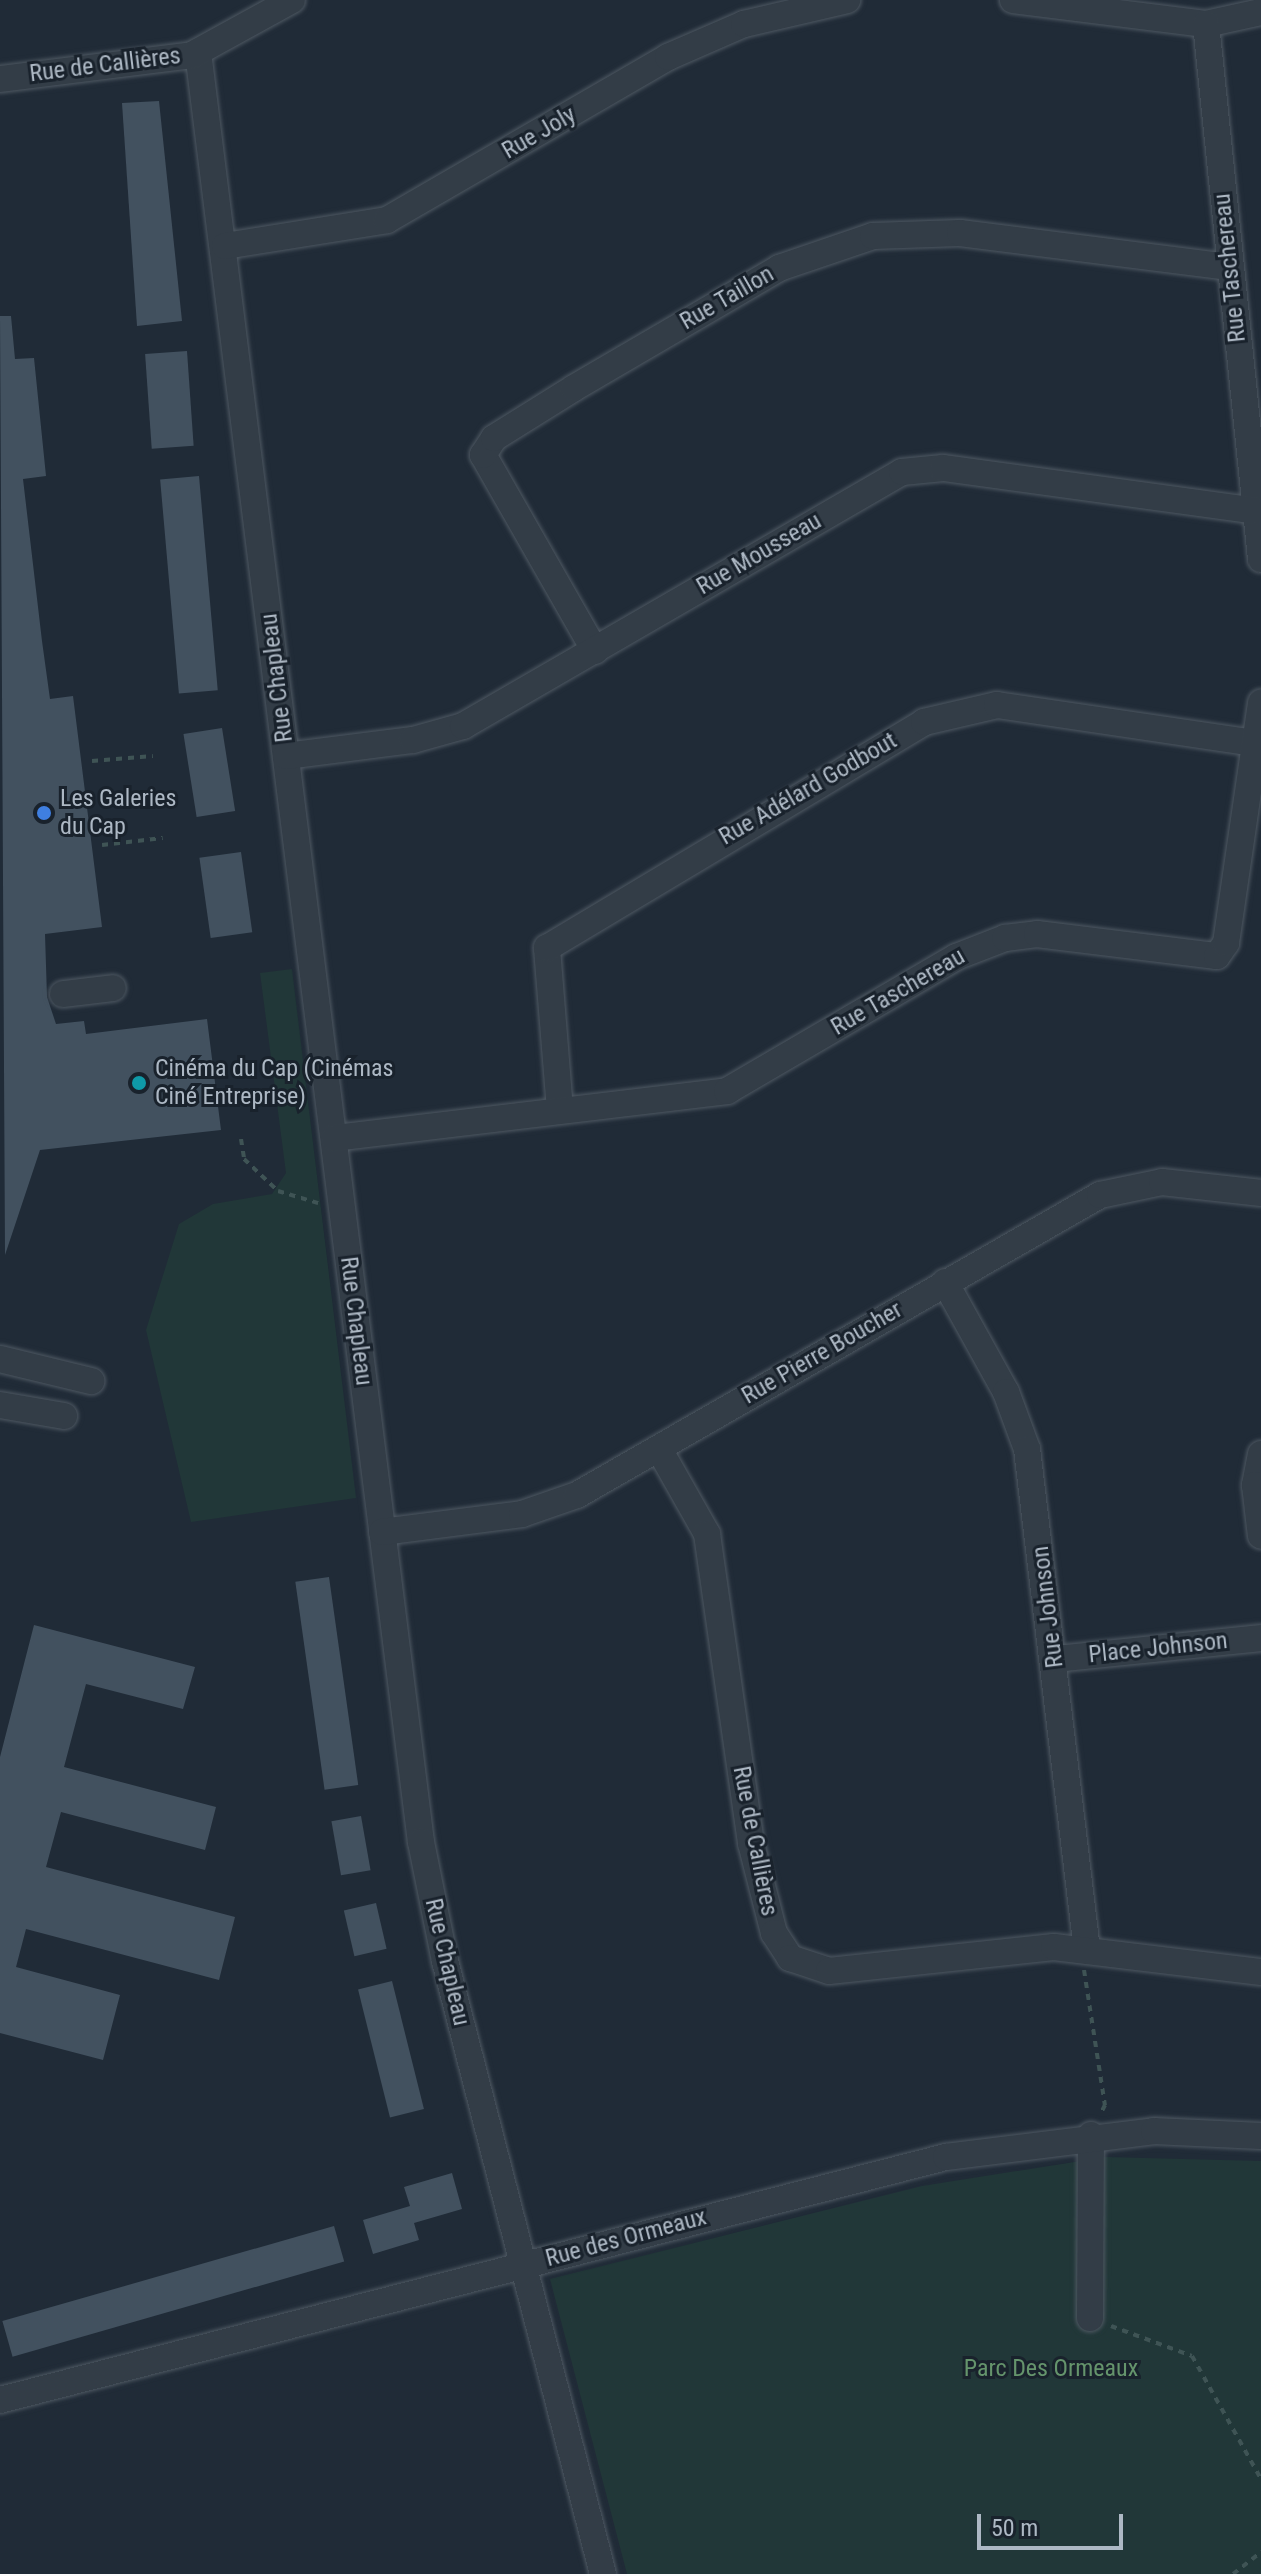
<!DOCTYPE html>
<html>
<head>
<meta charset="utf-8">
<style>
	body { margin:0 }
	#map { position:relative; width:1261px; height:2574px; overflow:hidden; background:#202b37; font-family:"Roboto Condensed",sans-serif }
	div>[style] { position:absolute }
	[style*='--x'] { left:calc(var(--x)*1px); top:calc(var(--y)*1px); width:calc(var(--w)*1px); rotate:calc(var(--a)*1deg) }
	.green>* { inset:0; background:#213738 }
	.building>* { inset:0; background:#42515f; transform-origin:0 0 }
	.path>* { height:4px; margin-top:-2px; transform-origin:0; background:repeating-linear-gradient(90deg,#3f5455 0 6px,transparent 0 12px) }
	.roads { filter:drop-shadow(0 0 2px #4e5862) drop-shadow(0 0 2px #4e5862) }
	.minor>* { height:26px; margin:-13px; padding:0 13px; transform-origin:13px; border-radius:13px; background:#333d47 }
	.dots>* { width:22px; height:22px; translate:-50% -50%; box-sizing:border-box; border:4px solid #19222c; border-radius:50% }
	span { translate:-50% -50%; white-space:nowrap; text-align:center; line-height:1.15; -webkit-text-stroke:6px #19222c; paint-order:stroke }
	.street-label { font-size:24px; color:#adb8c4 }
	.poi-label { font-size:24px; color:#adb8c4 }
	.left { translate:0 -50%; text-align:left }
	.park-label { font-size:24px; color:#65946c }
	.scale { position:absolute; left:977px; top:2514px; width:146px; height:36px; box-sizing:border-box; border:4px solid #adb8c4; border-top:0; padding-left:10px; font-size:24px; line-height:28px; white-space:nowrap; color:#adb8c4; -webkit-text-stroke:6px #19222c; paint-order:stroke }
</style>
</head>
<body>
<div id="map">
	<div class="green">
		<div style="clip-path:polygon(292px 969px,356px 1498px,191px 1522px,146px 1330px,179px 1224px,213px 1204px,272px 1194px,286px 1173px,260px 973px)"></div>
		<div style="clip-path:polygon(1106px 2157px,1261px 2161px,1261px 2574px,627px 2574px,550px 2279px,922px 2186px)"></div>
	</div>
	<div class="building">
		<div style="clip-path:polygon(159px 101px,182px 321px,137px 326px,122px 103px)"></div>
		<div style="clip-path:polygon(0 316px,11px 316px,15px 359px,34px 358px,46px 476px,23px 479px,42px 641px,50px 699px,73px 696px,102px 927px,45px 934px,47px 997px,56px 1024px,84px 1021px,86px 1034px,207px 1019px,221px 1130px,40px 1150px,5px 1255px)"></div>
		<div style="left:187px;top:351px;width:95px;height:42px;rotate:86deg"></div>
		<div style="left:199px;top:476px;width:215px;height:39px;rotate:85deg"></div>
		<div style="left:222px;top:728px;width:84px;height:39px;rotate:81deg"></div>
		<div style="left:241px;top:852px;width:81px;height:42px;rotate:82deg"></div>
		<div style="left:329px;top:1577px;width:210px;height:34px;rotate:82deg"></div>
		<div style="clip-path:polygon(34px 1625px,195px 1667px,183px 1709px,86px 1684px,64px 1767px,216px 1807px,205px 1850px,61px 1812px,46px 1867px,235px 1917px,219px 1980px,26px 1929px,16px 1967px,120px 1995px,103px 2060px,0 2033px,0 1757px)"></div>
		<div style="left:361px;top:1816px;width:55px;height:30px;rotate:80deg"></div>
		<div style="left:376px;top:1903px;width:47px;height:33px;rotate:77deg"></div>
		<div style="left:392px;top:1981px;width:132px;height:35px;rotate:76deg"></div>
		<div style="clip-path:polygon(452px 2173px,462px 2209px,414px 2223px,419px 2240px,373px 2254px,363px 2220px,410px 2206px,404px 2187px)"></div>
		<div style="left:334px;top:2226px;width:37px;height:345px;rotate:74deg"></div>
	</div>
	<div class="path">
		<div style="--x:92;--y:761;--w:61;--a:-4.7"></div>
		<div style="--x:102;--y:845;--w:61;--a:-6.5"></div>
		<div style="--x:241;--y:1139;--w:20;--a:81"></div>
		<div style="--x:244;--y:1159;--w:47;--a:43.3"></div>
		<div style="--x:278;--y:1191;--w:42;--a:16.7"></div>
		<div style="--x:1084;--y:1970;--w:137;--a:81.2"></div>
		<div style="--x:1105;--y:2105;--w:11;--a:117"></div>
		<div style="--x:1111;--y:2326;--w:86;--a:20.3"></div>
		<div style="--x:1192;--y:2356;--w:141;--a:60.7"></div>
		<div style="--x:1233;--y:2574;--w:36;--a:-38"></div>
	</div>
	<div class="roads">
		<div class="minor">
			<div style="--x:1013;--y:0;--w:194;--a:7.1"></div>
			<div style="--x:1206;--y:24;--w:56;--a:-12.3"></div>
			<div style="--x:1206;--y:24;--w:538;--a:84.13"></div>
			<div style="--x:198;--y:52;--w:1804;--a:82.9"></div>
			<div style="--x:421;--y:1842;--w:121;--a:78.6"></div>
			<div style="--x:445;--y:1961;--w:633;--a:75.55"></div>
			<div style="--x:0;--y:79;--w:193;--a:-7.1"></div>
			<div style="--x:192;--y:55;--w:114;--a:-28.8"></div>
			<div style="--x:225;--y:246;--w:164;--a:-9.1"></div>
			<div style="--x:387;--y:220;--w:325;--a:-30.1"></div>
			<div style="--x:668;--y:57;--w:83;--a:-23.5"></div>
			<div style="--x:744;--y:24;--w:106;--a:-13.1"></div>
			<div style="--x:595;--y:651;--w:226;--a:-119.7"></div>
			<div style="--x:483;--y:455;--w:20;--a:-57"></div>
			<div style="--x:494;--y:438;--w:94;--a:-32"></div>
			<div style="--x:574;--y:388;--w:238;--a:-30.3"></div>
			<div style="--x:779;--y:268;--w:99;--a:-18.8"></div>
			<div style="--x:873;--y:236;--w:87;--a:-2"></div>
			<div style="--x:960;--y:233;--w:272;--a:7.2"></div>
			<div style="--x:286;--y:756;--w:128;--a:-7.2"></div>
			<div style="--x:413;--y:740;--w:52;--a:-15.6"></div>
			<div style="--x:463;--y:726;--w:507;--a:-30.05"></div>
			<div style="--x:902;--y:472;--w:41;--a:-5.6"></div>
			<div style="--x:943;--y:468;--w:316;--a:7.8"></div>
			<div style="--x:63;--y:994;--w:50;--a:-6.8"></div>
			<div style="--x:560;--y:1110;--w:163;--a:-94.6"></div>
			<div style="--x:547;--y:948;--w:440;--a:-30.9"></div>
			<div style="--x:924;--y:722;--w:75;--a:-13.1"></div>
			<div style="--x:997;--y:705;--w:261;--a:8.4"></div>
			<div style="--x:334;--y:1138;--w:396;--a:-6.8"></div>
			<div style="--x:727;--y:1091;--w:265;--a:-30.3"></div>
			<div style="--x:956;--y:957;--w:53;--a:-21.2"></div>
			<div style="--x:1005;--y:938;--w:32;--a:-7"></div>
			<div style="--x:1037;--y:934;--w:181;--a:7"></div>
			<div style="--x:1217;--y:956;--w:16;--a:-55"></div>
			<div style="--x:1226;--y:943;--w:243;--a:-81.7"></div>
			<div style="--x:945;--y:1282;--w:126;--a:61"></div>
			<div style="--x:1006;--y:1392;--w:61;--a:69.8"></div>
			<div style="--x:1027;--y:1449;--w:505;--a:83.17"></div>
			<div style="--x:0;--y:1359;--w:94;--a:13.6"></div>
			<div style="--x:0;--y:1405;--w:65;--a:9.8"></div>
			<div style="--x:659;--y:1449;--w:98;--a:60.5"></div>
			<div style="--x:707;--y:1534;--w:312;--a:81.9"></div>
			<div style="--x:751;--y:1843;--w:93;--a:75.7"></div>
			<div style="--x:774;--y:1933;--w:30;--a:57"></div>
			<div style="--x:790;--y:1958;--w:41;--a:18.4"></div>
			<div style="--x:829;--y:1971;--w:226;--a:-6.1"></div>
			<div style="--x:1054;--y:1947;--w:209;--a:6.9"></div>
			<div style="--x:1261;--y:1454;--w:32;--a:101"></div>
			<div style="--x:1255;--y:1485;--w:51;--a:83.3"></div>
			<div style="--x:382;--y:1532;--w:141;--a:-7.3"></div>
			<div style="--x:522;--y:1514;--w:58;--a:-19.1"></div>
			<div style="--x:577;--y:1495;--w:603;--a:-29.84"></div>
			<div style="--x:1100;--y:1195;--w:63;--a:-11.8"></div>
			<div style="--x:1162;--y:1182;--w:100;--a:6.3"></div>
			<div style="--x:1055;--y:1659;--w:207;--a:-5.8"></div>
			<div style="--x:1090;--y:2318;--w:183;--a:-89.7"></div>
			<div style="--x:0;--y:2400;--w:977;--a:-14.41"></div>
			<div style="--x:946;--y:2157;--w:210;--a:-7.1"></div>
			<div style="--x:1154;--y:2131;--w:107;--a:2.7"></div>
		</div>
	</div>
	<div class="dots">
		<div style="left:44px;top:813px;background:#3f7fe0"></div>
		<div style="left:139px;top:1083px;background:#0f9aa8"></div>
	</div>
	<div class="street-label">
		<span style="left:105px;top:65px;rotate:-7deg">Rue de Callières</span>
		<span style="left:539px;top:133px;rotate:-30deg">Rue Joly</span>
		<span style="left:1230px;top:268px;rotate:-96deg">Rue Taschereau</span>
		<span style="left:727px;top:298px;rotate:-30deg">Rue Taillon</span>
		<span style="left:759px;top:554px;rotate:-30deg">Rue Mousseau</span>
		<span style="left:277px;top:678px;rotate:-97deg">Rue Chapleau</span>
		<span style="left:808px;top:789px;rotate:-30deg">Rue Adélard Godbout</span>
		<span style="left:898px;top:992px;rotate:-30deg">Rue Taschereau</span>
		<span style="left:356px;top:1321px;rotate:83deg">Rue Chapleau</span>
		<span style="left:822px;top:1353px;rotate:-30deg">Rue Pierre Boucher</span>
		<span style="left:1048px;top:1607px;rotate:-97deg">Rue Johnson</span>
		<span style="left:1158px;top:1648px;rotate:-6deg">Place Johnson</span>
		<span style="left:755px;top:1841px;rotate:79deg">Rue de Callières</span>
		<span style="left:447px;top:1962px;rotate:77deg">Rue Chapleau</span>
		<span style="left:626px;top:2238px;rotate:-15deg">Rue des Ormeaux</span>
	</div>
	<div class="poi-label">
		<span class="left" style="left:60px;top:813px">Les Galeries<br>du Cap</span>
		<span class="left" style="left:155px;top:1083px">Cinéma du Cap (Cinémas<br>Ciné Entreprise)</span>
	</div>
	<div class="park-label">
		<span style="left:1051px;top:2369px">Parc Des Ormeaux</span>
	</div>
	<div class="scale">50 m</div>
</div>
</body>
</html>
